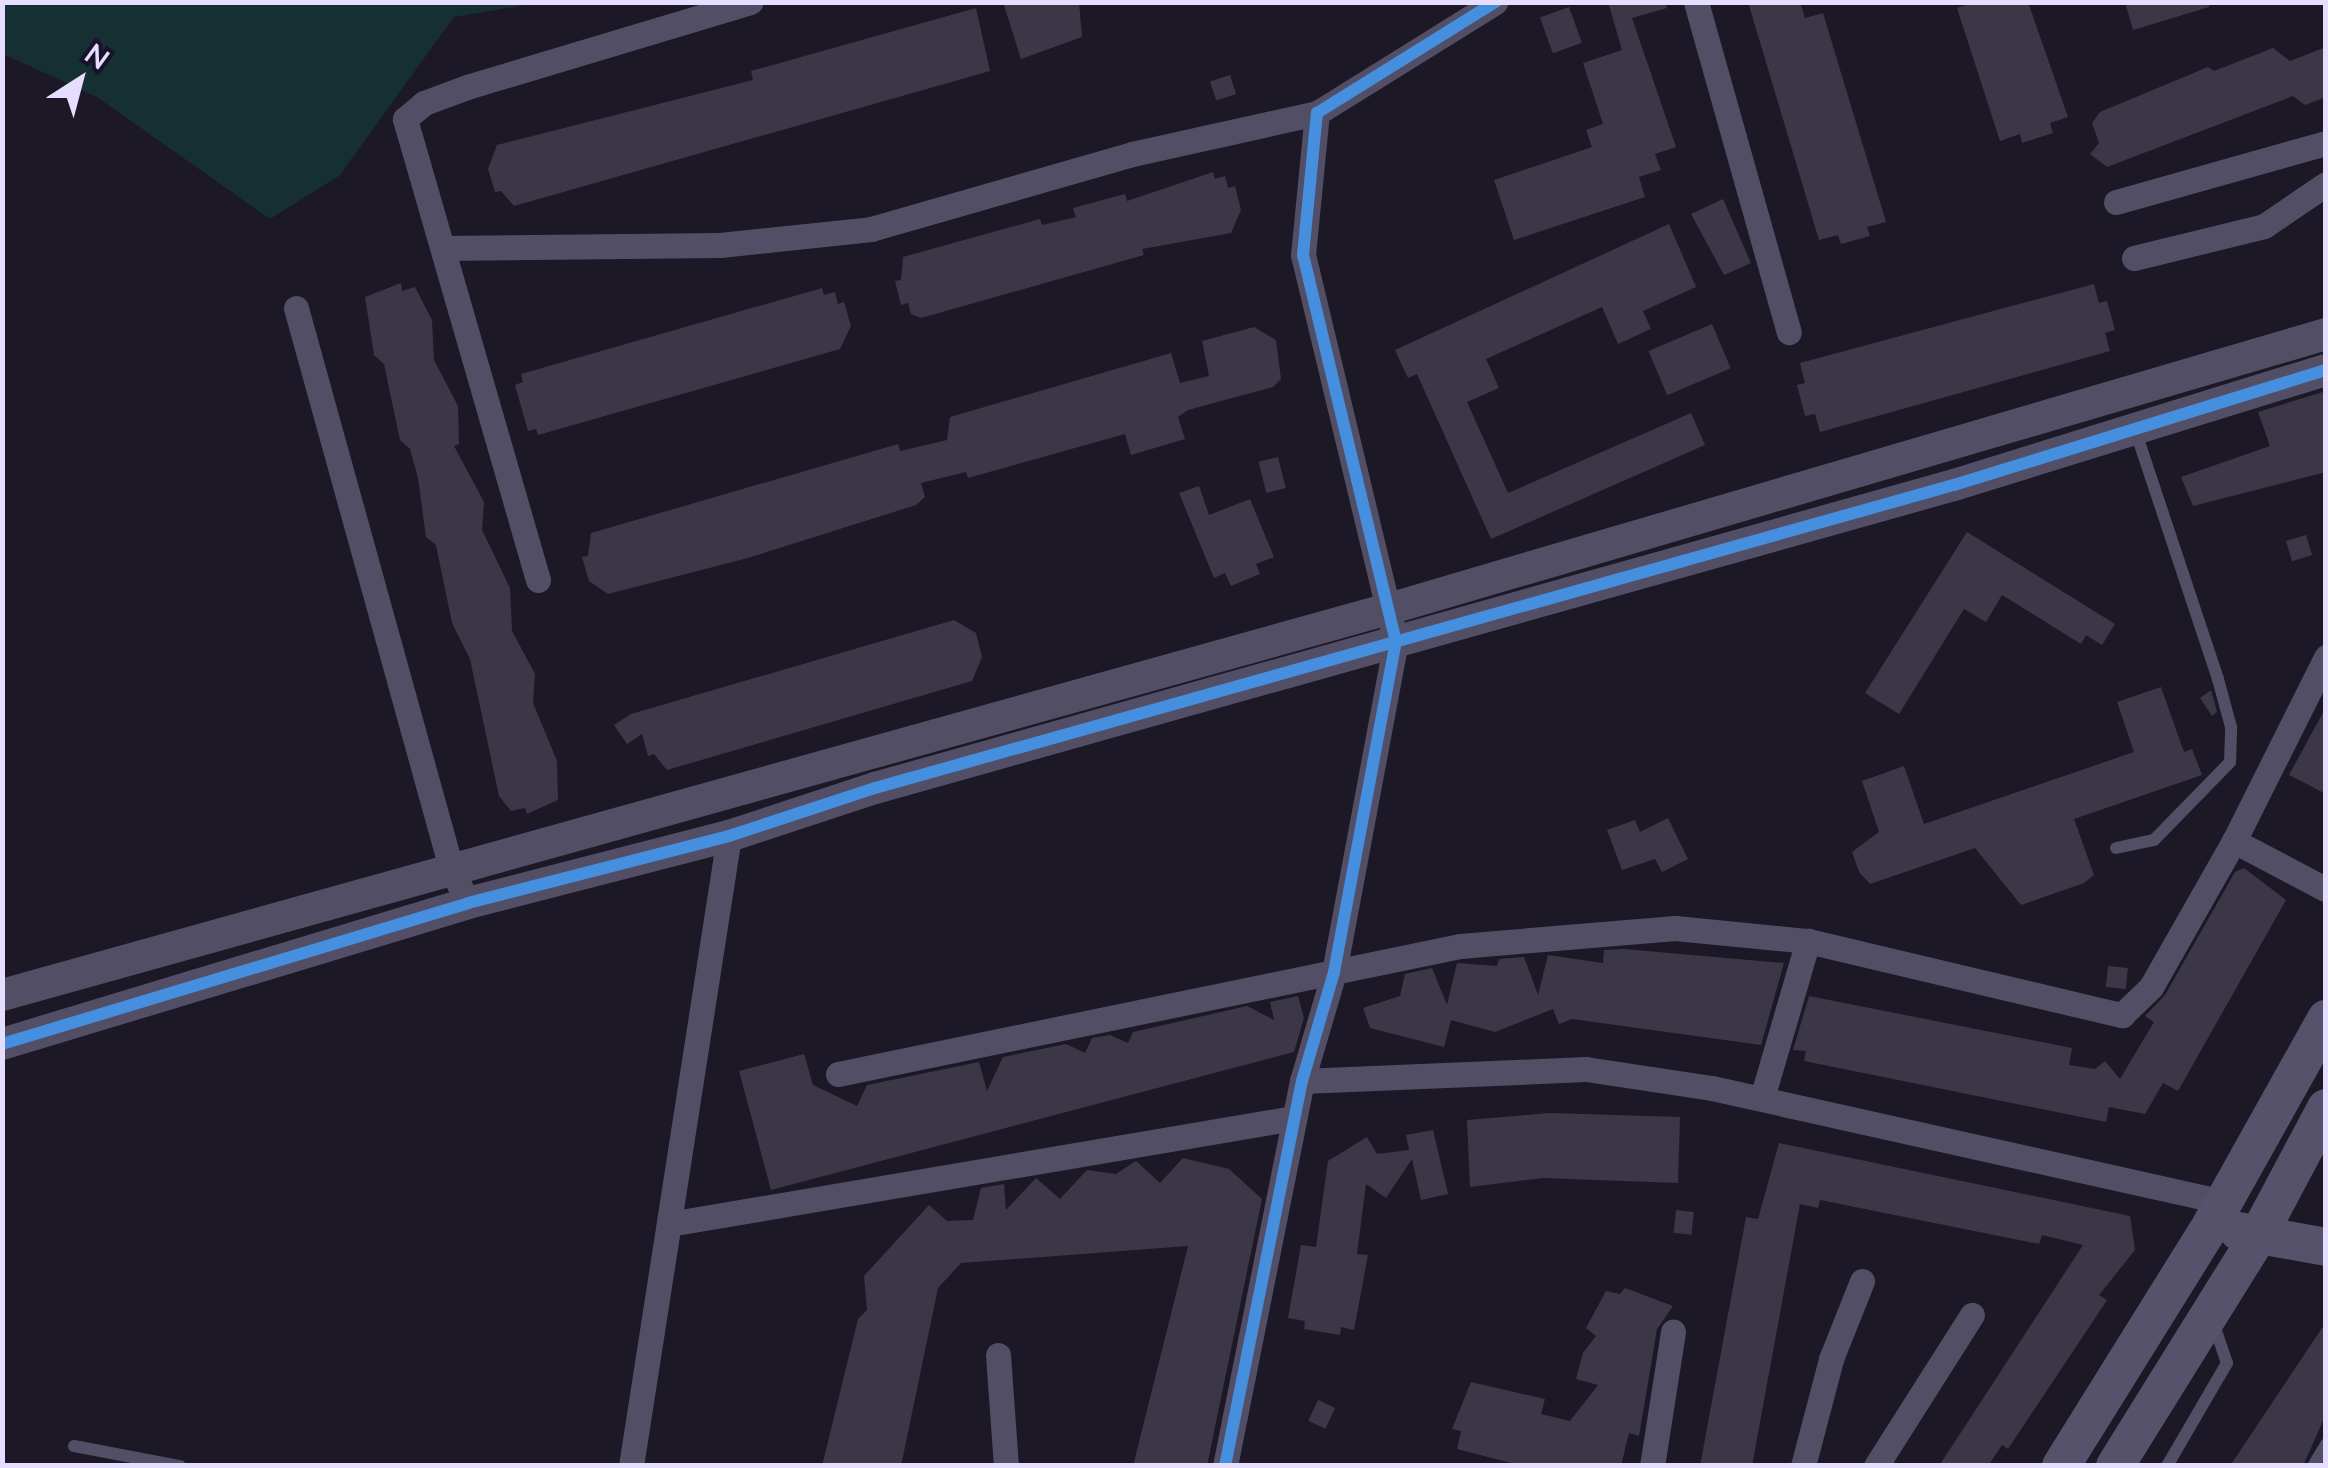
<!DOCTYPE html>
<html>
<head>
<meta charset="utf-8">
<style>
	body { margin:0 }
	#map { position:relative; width:2328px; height:1468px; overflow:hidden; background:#1c1825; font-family:Lato,sans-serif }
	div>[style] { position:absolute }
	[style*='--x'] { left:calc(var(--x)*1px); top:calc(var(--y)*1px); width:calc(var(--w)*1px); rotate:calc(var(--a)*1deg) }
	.green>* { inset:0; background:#162f33 }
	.building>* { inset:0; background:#3c3746; transform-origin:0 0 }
	.service>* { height:12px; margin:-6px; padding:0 6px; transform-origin:6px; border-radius:6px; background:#524e66 }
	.minor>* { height:25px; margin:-12.5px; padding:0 12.5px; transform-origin:12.5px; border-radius:12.5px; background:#524e66 }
	.tertiary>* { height:32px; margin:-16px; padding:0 16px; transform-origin:16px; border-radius:16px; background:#524e66 }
	.secondary>* { height:38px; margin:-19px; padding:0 19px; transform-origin:19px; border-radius:19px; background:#57526b }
	.cycleway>* { height:12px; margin:-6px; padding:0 6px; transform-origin:6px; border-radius:6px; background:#468fdf }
	span { translate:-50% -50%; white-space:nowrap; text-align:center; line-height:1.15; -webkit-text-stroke:8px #1a122b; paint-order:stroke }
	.frame { position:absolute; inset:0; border:5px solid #e5defe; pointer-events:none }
	.north { position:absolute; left:30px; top:30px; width:100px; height:100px; -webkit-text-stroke:8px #1a122b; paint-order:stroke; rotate:36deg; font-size:28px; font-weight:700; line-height:40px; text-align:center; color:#e5defe }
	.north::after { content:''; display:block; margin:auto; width:35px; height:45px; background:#e5defe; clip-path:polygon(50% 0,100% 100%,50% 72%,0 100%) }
</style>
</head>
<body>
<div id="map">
	<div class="green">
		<div style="clip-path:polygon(3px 2px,538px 2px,538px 3px,454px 17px,339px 176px,270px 219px,97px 97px,3px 54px)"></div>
	</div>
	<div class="building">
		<div style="clip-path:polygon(1003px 2px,1079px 2px,1082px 37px,1021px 59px)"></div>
		<div style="clip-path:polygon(1608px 2px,1666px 2px,1667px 8px,1632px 18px,1676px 147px,1655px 154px,1661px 170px,1639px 177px,1645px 197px,1514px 240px,1494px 180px,1592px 147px,1586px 130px,1603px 124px,1583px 63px,1622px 50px)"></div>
		<div style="clip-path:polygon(1748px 2px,1800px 2px,1805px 18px,1823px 13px,1886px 222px,1867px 227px,1870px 236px,1841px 244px,1838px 235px,1819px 240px)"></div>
		<div style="clip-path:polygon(1974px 2px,2028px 2px,2068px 117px,2050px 123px,2053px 133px,2022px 143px,2020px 134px,2000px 141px,1957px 8px)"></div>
		<div style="clip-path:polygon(2125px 2px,2209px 2px,2209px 7px,2133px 30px)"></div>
		<div style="left:1569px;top:7px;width:38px;height:31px;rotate:70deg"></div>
		<div style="clip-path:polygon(976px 8px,990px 71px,514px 206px,501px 191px,495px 192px,488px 169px,497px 145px,753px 80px,751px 71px)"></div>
		<div style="clip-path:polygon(2326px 47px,2326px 97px,2305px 105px,2293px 96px,2107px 167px,2090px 154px,2099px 143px,2092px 123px,2100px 112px,2208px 67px,2214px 71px,2273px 48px,2290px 61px)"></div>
		<div style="left:1230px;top:75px;width:20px;height:21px;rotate:72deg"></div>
		<div style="clip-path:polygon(1213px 172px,1215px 179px,1225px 176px,1228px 188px,1235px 186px,1241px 210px,1231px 233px,1142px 249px,1144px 255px,921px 318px,911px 314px,908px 303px,901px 305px,895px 281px,901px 280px,903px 257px,1040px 219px,1042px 225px,1076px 217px,1073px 208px,1125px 194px,1127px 201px)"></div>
		<div style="clip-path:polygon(1723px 199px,1751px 263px,1724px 275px,1691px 214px)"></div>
		<div style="clip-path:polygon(1669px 224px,1696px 287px,1643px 311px,1651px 329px,1618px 344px,1602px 307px,1486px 359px,1499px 388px,1467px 402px,1508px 493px,1691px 413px,1705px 445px,1491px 539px,1417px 374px,1408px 378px,1395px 350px)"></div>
		<div style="clip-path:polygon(401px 283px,402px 291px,415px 287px,432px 320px,434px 360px,458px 406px,459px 444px,454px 446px,484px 502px,482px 530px,510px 588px,512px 631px,535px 674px,533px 703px,557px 761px,558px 800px,527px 814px,525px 808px,511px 811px,499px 796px,470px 659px,452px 623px,436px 545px,426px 537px,418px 478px,410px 449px,400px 440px,384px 364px,374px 355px,365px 297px)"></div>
		<div style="clip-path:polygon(2094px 284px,2099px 303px,2107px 301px,2115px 330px,2105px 333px,2110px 351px,1820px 432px,1815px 414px,1805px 416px,1797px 385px,1805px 383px,1800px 363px)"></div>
		<div style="clip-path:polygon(822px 288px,824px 295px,835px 292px,838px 304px,844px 302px,851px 326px,840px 349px,538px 435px,536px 429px,528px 431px,515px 385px,523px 382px,521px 374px)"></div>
		<div style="left:1712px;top:324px;width:48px;height:69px;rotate:67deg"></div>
		<div style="clip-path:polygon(1254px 327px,1276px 340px,1281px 379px,1273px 387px,1188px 410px,1178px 417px,1185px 439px,1131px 455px,1125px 434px,968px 478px,966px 472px,921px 483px,925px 497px,916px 505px,748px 558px,608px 594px,589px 581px,582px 557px,588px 556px,591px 533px,898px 444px,900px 451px,947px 440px,950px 417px,1171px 353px,1180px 383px,1209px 376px,1202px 341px)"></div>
		<div style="clip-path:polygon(2326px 391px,2326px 472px,2193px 506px,2181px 477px,2270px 446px,2258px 412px)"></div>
		<div style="left:1278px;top:457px;width:32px;height:20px;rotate:76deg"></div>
		<div style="clip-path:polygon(1199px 486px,1209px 515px,1250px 499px,1274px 557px,1256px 564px,1260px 574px,1231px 586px,1225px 573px,1214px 578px,1179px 493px)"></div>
		<div style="clip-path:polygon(1967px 532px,2115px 624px,2102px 645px,2086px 635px,2081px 644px,2002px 595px,1986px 622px,1964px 609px,1899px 714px,1865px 693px)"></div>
		<div style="left:2306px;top:535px;width:21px;height:21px;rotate:73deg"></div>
		<div style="clip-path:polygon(954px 620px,976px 633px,982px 657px,972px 681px,667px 770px,654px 754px,648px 756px,642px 734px,627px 744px,614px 725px,631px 714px)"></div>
		<div style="clip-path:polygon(2161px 687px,2184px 752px,2192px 749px,2202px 775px,2074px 819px,2094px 875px,2084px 883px,2021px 905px,1975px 848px,1870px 884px,1859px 872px,1852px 852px,1879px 832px,1862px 781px,1904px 766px,1924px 824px,2134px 752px,2117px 702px)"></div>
		<div style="clip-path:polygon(2211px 690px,2217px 712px,2212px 716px,2200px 698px)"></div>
		<div style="clip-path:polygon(2326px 707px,2326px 794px,2289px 775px)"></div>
		<div style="clip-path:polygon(1668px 818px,1688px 859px,1662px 872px,1655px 859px,1622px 870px,1607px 830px,1635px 820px,1640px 832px)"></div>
		<div style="clip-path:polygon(2244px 868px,2286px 900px,2178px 1091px,2163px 1083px,2145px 1114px,2109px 1107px,2106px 1122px,1804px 1061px,1806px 1051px,1793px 1050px,1809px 996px,2072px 1048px,2069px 1065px,2095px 1069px,2105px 1061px,2120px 1079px,2154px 1022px,2145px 1016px,2165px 995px,2235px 872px)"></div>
		<div style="clip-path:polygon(1624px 949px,1784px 963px,1761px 1045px,1572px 1019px,1559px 1024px,1553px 1009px,1495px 1032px,1451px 1020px,1444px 1047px,1370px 1028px,1363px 1008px,1400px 996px,1405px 974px,1432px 968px,1447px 1005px,1457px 963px,1497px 966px,1499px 959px,1524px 957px,1538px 995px,1548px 955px,1603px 963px,1604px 950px)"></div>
		<div style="left:2108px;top:966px;width:20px;height:21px;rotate:6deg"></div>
		<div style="clip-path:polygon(1298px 996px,1304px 1018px,1294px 1052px,771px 1190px,739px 1071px,804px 1054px,813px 1085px,857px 1106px,867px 1085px,979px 1062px,987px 1091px,1003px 1057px,1066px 1044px,1085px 1053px,1092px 1038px,1110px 1035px,1128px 1043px,1133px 1032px,1247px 1006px,1274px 1020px,1270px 1002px)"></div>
		<div style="clip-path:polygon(1549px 1113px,1680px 1117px,1678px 1183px,1543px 1178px,1470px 1187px,1467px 1120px)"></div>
		<div style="clip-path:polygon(1433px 1130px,1448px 1194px,1421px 1200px,1412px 1159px,1386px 1198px,1366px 1184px,1357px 1254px,1368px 1255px,1354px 1330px,1341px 1327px,1340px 1335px,1304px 1329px,1305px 1321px,1288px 1318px,1301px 1245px,1316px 1247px,1328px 1161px,1367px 1137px,1377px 1154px,1409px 1150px,1406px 1135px)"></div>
		<div style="clip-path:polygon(1779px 1143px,2130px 1216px,2135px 1250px,2099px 1295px,2107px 1300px,2008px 1449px,2002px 1445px,1988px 1466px,1939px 1466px,2083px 1245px,2042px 1235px,2039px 1244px,1820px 1200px,1818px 1208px,1800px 1204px,1752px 1466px,1700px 1466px,1746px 1217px,1758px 1219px)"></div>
		<div style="clip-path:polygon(1183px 1158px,1229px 1169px,1262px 1199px,1207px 1466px,1133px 1466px,1188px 1246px,961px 1263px,938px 1288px,901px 1466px,822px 1466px,858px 1319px,867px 1310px,864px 1276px,929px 1205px,947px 1221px,973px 1220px,981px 1188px,1004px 1184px,1006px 1210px,1036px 1178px,1060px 1199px,1087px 1170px,1116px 1174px,1136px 1161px,1160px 1183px)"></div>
		<div style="left:1676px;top:1210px;width:18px;height:23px;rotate:6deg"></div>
		<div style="clip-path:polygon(1625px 1288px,1673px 1306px,1657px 1329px,1639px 1436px,1629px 1433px,1621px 1466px,1523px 1466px,1457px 1449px,1461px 1431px,1452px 1429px,1471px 1382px,1545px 1399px,1541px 1414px,1570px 1421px,1598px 1385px,1576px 1379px,1583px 1353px,1596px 1336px,1586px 1328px,1606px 1291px,1620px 1294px)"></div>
		<div style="clip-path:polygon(2326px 1322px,2326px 1414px,2303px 1466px,2230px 1466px)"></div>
		<div style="left:1318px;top:1400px;width:19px;height:23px;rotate:25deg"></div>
	</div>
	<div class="service">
		<div style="--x:2116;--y:848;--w:39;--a:-12"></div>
		<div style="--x:2154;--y:840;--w:109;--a:-45.7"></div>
		<div style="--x:2230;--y:762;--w:35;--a:-88"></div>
		<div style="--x:2231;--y:727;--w:50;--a:-105.2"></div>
		<div style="--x:2218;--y:679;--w:260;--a:-108.4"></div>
		<div style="--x:74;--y:1446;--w:108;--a:10.7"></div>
		<div style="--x:2167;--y:1466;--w:119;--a:-59.8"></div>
		<div style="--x:2227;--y:1363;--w:43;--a:-108.9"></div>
		<div style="--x:2313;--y:1466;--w:26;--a:-59"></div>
	</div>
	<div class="minor">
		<div style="--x:1696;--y:2;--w:343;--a:74.3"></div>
		<div style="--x:2116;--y:202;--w:218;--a:-15.7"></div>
		<div style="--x:443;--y:248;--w:277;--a:-0.6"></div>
		<div style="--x:720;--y:245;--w:152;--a:-6"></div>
		<div style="--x:871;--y:229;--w:272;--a:-16"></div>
		<div style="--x:1132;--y:154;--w:189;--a:-12.5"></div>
		<div style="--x:2134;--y:258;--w:134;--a:-13.8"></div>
		<div style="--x:2264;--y:226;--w:75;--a:-34.1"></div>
		<div style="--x:296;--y:308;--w:581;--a:74.53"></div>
		<div style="--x:451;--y:868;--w:39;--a:64"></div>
		<div style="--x:538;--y:580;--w:480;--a:-106.1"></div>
		<div style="--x:405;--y:119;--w:25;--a:-40"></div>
		<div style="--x:424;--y:103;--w:46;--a:-20.4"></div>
		<div style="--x:467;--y:87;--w:296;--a:-16.7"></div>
		<div style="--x:2325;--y:889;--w:103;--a:-152.2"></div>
		<div style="--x:2234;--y:841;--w:206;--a:-63.4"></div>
		<div style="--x:838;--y:1074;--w:635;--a:-11.63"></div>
		<div style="--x:1460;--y:946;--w:216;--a:-4.8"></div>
		<div style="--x:1675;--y:928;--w:134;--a:5.6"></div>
		<div style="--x:1302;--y:1081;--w:284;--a:-2.4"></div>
		<div style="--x:1586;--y:1069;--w:127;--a:8.6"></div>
		<div style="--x:1712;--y:1088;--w:525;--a:12.55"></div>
		<div style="--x:1762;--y:1098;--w:164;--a:-73.7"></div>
		<div style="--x:1808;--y:941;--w:323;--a:13.3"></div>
		<div style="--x:2122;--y:1015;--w:40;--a:-44"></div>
		<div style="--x:2151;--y:987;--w:168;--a:-60.4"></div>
		<div style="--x:669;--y:1224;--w:634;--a:-9.63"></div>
		<div style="--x:998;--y:1355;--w:111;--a:85.9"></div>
		<div style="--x:631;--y:1466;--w:638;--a:-81.16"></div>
		<div style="--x:1225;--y:1466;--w:393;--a:-78.7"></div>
		<div style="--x:1302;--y:1081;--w:114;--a:-73.6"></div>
		<div style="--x:1334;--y:972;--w:336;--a:-79.4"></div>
		<div style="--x:1396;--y:642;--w:398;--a:-103.5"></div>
		<div style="--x:1303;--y:255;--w:143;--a:-84.4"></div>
		<div style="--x:1317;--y:113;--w:210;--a:-31.9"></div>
		<div style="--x:1652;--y:1466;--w:136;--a:-81.1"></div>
		<div style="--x:1803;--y:1466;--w:111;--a:-75.3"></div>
		<div style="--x:1831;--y:1359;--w:84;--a:-68.3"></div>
		<div style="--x:1876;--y:1466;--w:179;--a:-57.6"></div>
	</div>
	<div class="tertiary">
		<div style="--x:2;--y:995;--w:1443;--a:-15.56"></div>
		<div style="--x:1392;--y:608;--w:973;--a:-16.35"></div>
		<div style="--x:2;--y:1044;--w:487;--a:-16.8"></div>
		<div style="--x:468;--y:903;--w:269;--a:-14.4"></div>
		<div style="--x:729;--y:836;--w:154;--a:-18.2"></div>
		<div style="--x:875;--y:788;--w:1121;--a:-15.69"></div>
		<div style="--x:1954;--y:485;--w:389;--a:-17.2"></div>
	</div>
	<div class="secondary">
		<div style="--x:2238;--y:1231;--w:89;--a:10.3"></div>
		<div style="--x:2061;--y:1466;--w:286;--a:-58.1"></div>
		<div style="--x:2212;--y:1223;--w:234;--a:-60.8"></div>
		<div style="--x:2115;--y:1466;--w:271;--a:-58.1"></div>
		<div style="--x:2258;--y:1236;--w:145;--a:-62"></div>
	</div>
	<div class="cycleway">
		<div style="--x:2;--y:1044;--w:487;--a:-16.8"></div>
		<div style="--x:468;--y:903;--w:269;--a:-14.4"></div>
		<div style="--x:729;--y:836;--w:154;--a:-18.2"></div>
		<div style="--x:875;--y:788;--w:1121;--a:-15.69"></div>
		<div style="--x:1954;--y:485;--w:389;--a:-17.2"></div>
		<div style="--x:1225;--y:1466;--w:393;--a:-78.7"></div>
		<div style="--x:1302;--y:1081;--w:114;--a:-73.6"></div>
		<div style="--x:1334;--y:972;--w:336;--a:-79.4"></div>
		<div style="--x:1396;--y:642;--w:398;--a:-103.5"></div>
		<div style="--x:1303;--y:255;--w:143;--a:-84.4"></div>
		<div style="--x:1317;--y:113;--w:210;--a:-31.9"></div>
	</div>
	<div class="frame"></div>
	<div class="north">N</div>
</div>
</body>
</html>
